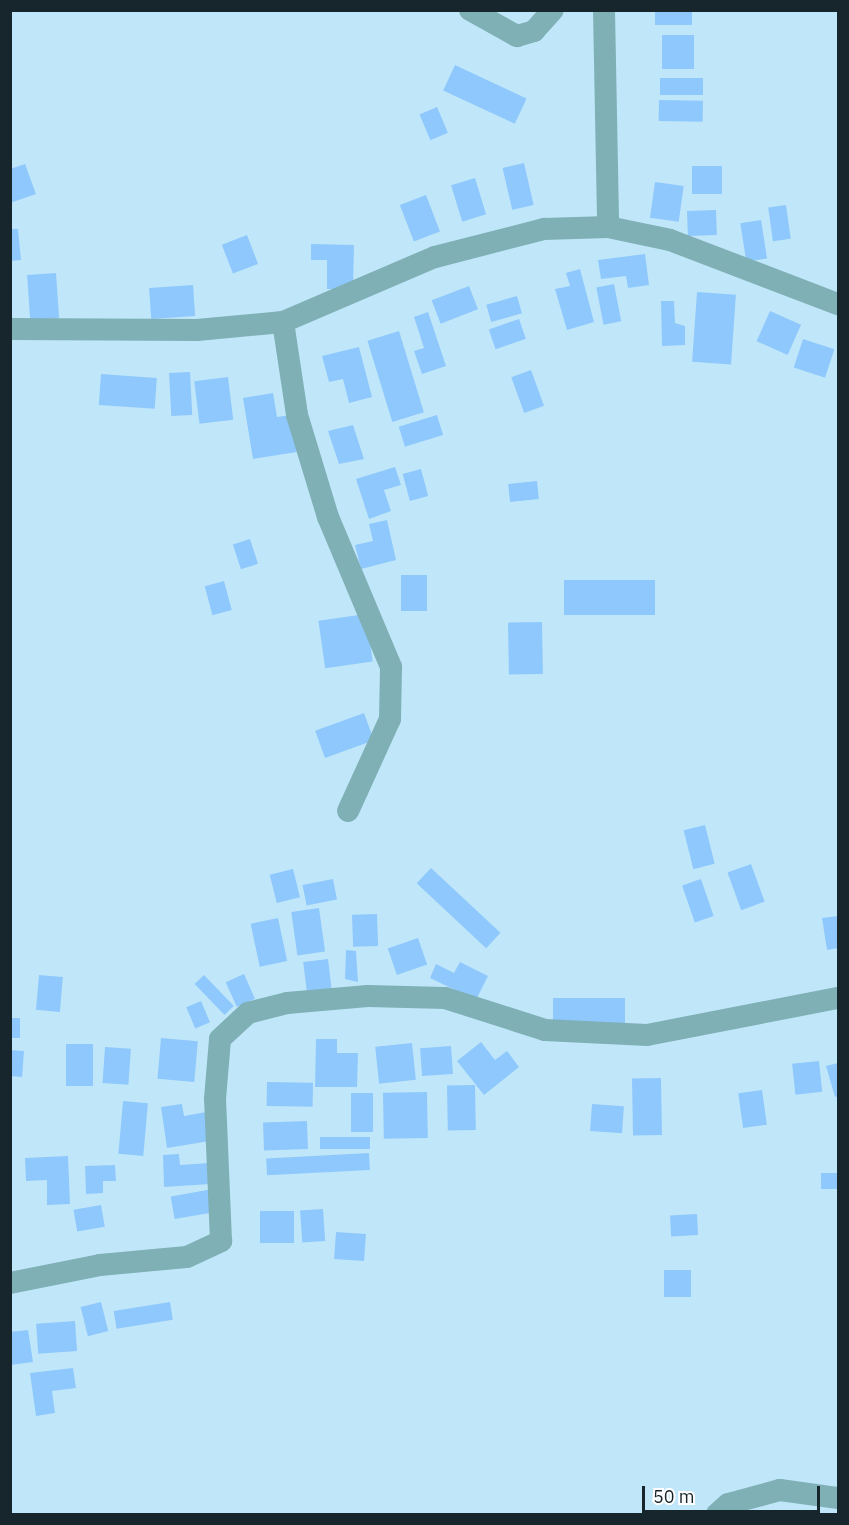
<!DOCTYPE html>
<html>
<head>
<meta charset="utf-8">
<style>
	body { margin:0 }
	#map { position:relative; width:849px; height:1525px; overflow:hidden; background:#c0e7f9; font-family:"IBM Plex Sans",sans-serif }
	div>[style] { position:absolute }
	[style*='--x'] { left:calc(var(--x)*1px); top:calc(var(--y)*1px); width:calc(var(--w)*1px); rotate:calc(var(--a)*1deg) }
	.building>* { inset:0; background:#8fc8fc; transform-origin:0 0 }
	.minor>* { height:22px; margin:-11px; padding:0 11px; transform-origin:11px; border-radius:11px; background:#7fb0b6 }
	span { translate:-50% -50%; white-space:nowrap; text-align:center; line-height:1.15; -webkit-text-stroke:4.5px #fff; paint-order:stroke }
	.frame { position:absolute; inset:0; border:12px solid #17262c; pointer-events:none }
	.scale { position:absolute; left:642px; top:1486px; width:178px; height:27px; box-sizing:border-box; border:3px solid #17262c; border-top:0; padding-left:8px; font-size:18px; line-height:21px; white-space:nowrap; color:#17262c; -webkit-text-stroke:4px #fff; paint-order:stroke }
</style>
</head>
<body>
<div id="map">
	<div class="building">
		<div style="left:655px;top:10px;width:37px;height:15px"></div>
		<div style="left:662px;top:35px;width:32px;height:34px"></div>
		<div style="left:455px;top:65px;width:79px;height:28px;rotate:25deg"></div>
		<div style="left:703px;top:78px;width:17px;height:43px;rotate:90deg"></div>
		<div style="left:659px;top:100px;width:44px;height:21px;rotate:1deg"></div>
		<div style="left:437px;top:107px;width:28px;height:19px;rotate:67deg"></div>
		<div style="left:524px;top:163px;width:43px;height:22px;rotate:77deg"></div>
		<div style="clip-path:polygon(25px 164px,36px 194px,10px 203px,10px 169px)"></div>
		<div style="left:692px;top:166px;width:30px;height:28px"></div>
		<div style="left:475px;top:178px;width:38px;height:25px;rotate:73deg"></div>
		<div style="left:655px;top:182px;width:29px;height:36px;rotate:8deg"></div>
		<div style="left:426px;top:195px;width:39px;height:28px;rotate:69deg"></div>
		<div style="left:786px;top:205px;width:34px;height:18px;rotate:82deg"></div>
		<div style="left:716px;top:210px;width:25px;height:29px;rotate:88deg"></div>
		<div style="left:761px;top:220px;width:39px;height:21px;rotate:81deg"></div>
		<div style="clip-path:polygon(10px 229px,18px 229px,21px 260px,10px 261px)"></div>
		<div style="left:247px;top:235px;width:31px;height:27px;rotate:69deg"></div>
		<div style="clip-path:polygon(311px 244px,354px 245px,353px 289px,327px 289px,327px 260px,311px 260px)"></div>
		<div style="clip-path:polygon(645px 254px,649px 285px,628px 288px,626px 276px,601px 279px,598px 260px)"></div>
		<div style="clip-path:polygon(580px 269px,594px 322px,567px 330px,555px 289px,570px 286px,566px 273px)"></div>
		<div style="left:56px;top:273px;width:45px;height:29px;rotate:86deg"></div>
		<div style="left:614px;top:284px;width:38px;height:18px;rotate:79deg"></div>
		<div style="left:193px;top:285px;width:31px;height:44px;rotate:86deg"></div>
		<div style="left:469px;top:286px;width:25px;height:40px;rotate:69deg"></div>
		<div style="left:697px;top:292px;width:39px;height:70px;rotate:4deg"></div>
		<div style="left:517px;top:296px;width:18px;height:32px;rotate:74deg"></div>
		<div style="clip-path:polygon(661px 301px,674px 301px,675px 323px,685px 326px,685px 345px,662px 346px)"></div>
		<div style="left:770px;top:311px;width:34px;height:33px;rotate:24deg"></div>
		<div style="clip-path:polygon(428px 312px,446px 366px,422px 374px,414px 351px,424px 348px,414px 317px)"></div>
		<div style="left:519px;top:319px;width:21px;height:32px;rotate:71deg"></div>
		<div style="left:399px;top:331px;width:85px;height:33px;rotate:73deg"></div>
		<div style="left:803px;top:339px;width:33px;height:30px;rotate:18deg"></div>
		<div style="clip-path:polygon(359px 347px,372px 397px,349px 403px,343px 379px,329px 382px,322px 356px)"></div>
		<div style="left:531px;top:370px;width:38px;height:21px;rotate:70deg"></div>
		<div style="left:190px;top:372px;width:43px;height:21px;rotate:87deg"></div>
		<div style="left:101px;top:374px;width:56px;height:31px;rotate:4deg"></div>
		<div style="left:228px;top:377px;width:43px;height:34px;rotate:83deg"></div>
		<div style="clip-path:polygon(273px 393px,277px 417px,291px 415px,297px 452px,253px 459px,243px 398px)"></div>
		<div style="left:437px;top:415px;width:21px;height:40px;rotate:73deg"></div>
		<div style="clip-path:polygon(353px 425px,364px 459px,339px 464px,328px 431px)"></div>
		<div style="clip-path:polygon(395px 467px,401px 485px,384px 490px,391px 511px,369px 519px,356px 479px)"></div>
		<div style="left:421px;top:469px;width:28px;height:19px;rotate:75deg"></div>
		<div style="left:537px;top:481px;width:18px;height:29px;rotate:84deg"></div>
		<div style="clip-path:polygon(387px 520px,396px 560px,361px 569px,355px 545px,373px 541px,369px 524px)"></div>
		<div style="left:250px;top:539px;width:26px;height:18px;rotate:72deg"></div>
		<div style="left:401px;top:575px;width:26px;height:36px"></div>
		<div style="left:564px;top:580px;width:91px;height:35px"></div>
		<div style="left:224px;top:581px;width:30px;height:20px;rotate:75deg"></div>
		<div style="left:366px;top:614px;width:48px;height:48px;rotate:82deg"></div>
		<div style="left:542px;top:622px;width:52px;height:34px;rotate:89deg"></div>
		<div style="left:364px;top:713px;width:29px;height:52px;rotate:70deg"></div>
		<div style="left:705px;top:825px;width:40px;height:22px;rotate:76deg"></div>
		<div style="left:751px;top:864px;width:40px;height:25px;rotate:70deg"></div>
		<div style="left:431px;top:868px;width:95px;height:21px;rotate:43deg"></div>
		<div style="left:293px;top:869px;width:29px;height:24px;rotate:76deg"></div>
		<div style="left:333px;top:879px;width:21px;height:31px;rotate:79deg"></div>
		<div style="left:701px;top:879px;width:39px;height:20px;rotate:71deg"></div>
		<div style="left:319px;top:908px;width:44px;height:28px;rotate:82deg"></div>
		<div style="left:377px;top:914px;width:32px;height:25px;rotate:88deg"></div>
		<div style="clip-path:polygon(838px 916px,838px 948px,827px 950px,822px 918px)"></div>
		<div style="left:278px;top:918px;width:44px;height:28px;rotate:78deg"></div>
		<div style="left:418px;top:938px;width:28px;height:32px;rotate:71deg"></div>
		<div style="clip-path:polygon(346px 950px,356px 951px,358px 982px,345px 979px)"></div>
		<div style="left:328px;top:959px;width:32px;height:25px;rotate:83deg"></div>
		<div style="clip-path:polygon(460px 962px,488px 976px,476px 1000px,430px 978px,436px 964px,454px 973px)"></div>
		<div style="left:244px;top:974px;width:27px;height:20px;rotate:66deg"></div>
		<div style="left:39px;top:975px;width:24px;height:35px;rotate:5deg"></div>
		<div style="left:204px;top:975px;width:43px;height:13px;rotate:46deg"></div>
		<div style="left:553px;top:998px;width:72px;height:25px"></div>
		<div style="left:201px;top:1001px;width:23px;height:16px;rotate:67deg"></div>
		<div style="left:10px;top:1018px;width:10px;height:20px"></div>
		<div style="left:161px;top:1038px;width:37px;height:41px;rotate:5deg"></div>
		<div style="clip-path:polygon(316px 1039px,337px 1039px,337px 1053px,358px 1053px,357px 1087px,315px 1087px)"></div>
		<div style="clip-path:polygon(481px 1042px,495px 1060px,507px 1051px,519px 1067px,484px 1095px,457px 1061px)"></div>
		<div style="left:412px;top:1043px;width:37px;height:37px;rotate:84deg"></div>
		<div style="left:66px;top:1044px;width:27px;height:42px"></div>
		<div style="left:451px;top:1046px;width:28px;height:31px;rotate:86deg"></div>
		<div style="left:105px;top:1047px;width:26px;height:36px;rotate:4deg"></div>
		<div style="left:10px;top:1050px;width:14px;height:26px;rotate:4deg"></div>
		<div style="left:819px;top:1061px;width:31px;height:27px;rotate:84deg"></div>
		<div style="clip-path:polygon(838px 1063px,838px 1096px,835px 1097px,826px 1066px)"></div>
		<div style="left:661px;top:1078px;width:57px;height:29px;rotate:89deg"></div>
		<div style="left:267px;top:1082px;width:46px;height:24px;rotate:1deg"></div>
		<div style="left:475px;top:1085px;width:45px;height:28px;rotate:89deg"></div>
		<div style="left:762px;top:1090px;width:35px;height:24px;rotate:82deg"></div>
		<div style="left:427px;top:1092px;width:46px;height:44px;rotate:89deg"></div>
		<div style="left:351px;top:1093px;width:22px;height:39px"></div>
		<div style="left:123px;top:1101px;width:25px;height:53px;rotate:5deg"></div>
		<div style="clip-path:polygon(182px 1104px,184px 1116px,206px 1112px,210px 1141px,167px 1148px,161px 1107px)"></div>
		<div style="left:592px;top:1104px;width:32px;height:27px;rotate:4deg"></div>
		<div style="left:307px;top:1121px;width:28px;height:44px;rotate:88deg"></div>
		<div style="left:320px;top:1137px;width:50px;height:12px"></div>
		<div style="left:369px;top:1153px;width:17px;height:103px;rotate:87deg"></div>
		<div style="clip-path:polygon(179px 1154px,180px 1165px,209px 1163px,210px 1184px,164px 1187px,163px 1155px)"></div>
		<div style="clip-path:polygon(68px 1156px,70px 1204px,47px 1205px,47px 1180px,26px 1181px,25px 1158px)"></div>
		<div style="clip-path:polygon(115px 1165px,116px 1181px,103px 1181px,103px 1193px,86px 1194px,85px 1166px)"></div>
		<div style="left:838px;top:1173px;width:16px;height:17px;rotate:90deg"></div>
		<div style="left:213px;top:1189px;width:23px;height:43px;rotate:80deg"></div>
		<div style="left:101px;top:1205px;width:22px;height:28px;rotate:80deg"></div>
		<div style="left:323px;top:1209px;width:32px;height:23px;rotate:86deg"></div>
		<div style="left:260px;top:1211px;width:34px;height:32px"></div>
		<div style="left:697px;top:1214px;width:21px;height:27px;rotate:87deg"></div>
		<div style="left:336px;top:1232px;width:30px;height:27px;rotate:4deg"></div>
		<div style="left:691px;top:1270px;width:27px;height:27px;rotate:90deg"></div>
		<div style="left:101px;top:1302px;width:30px;height:21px;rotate:76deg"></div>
		<div style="left:170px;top:1302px;width:18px;height:57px;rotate:81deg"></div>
		<div style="left:75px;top:1321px;width:30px;height:39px;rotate:86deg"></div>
		<div style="clip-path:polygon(28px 1330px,33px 1362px,10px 1365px,10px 1332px)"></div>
		<div style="clip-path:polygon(73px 1368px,76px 1388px,52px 1391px,55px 1413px,36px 1416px,30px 1373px)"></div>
	</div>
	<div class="minor">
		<div style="--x:470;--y:10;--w:54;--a:29"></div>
		<div style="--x:517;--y:36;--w:18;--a:-16"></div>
		<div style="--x:534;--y:31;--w:28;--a:-48"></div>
		<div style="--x:604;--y:10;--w:217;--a:88.9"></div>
		<div style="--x:283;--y:322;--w:94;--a:81.4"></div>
		<div style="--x:297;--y:415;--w:107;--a:73.1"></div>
		<div style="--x:328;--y:517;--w:163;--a:67.2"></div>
		<div style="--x:391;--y:667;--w:52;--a:91.1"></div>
		<div style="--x:390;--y:719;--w:101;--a:114.5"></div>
		<div style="--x:10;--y:329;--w:187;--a:0.3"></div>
		<div style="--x:197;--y:330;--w:86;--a:-5.3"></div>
		<div style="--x:283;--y:322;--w:165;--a:-23.2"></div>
		<div style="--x:435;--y:257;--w:113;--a:-14.4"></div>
		<div style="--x:544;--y:229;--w:64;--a:-1.8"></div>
		<div style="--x:608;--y:227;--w:63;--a:11.8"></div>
		<div style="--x:670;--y:240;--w:180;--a:20.9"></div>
		<div style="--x:10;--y:1283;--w:92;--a:-11.3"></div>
		<div style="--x:100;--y:1265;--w:87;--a:-5.3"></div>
		<div style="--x:187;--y:1257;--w:38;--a:-25"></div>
		<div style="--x:221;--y:1241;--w:142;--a:-92.4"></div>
		<div style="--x:215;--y:1099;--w:60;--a:-85.2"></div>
		<div style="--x:220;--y:1039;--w:38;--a:-43"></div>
		<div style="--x:248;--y:1013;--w:40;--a:-14.4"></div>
		<div style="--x:287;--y:1003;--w:81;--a:-4.9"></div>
		<div style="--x:368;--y:996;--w:77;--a:1.5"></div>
		<div style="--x:445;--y:998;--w:105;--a:17.7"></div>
		<div style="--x:545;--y:1030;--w:102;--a:2.8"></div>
		<div style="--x:647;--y:1035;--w:195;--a:-11"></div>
		<div style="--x:717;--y:1514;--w:15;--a:-42"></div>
		<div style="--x:728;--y:1504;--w:54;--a:-15.1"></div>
		<div style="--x:780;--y:1490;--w:59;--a:7.9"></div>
	</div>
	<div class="frame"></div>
	<div class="scale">50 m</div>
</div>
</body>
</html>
